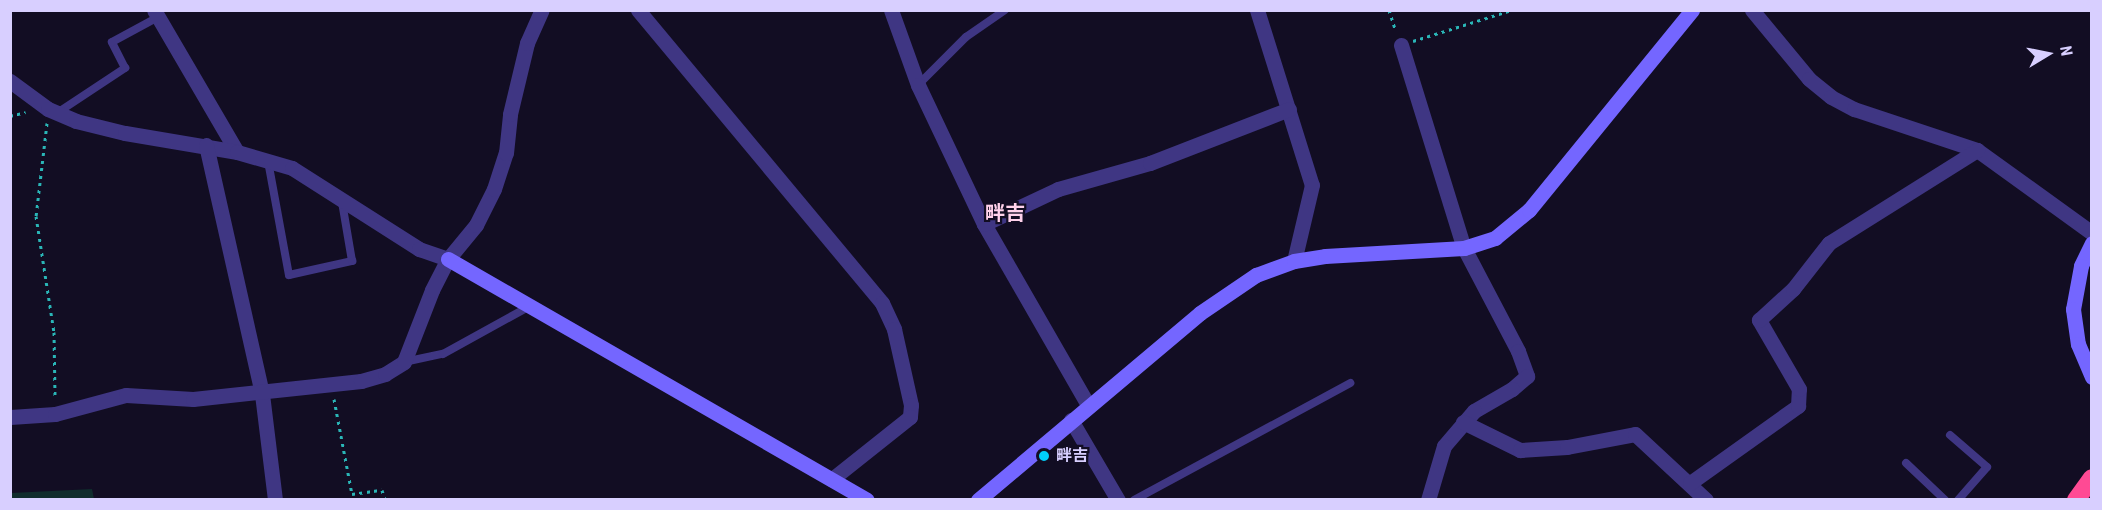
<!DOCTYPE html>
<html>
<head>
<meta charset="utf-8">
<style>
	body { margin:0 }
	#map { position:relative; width:2102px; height:510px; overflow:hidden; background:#120d23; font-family:"Roboto Condensed","Noto Sans JP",sans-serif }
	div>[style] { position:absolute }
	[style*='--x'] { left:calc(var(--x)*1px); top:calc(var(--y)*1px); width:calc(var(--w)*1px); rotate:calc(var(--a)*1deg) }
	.green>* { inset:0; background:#102c2d }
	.path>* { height:3px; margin-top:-1.5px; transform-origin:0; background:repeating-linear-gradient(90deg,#2ab6b7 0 3px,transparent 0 7.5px) }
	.lane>* { height:8px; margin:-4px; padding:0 4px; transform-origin:4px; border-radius:4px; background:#3f3683 }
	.street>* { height:15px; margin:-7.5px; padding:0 7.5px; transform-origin:7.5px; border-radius:7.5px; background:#3f3683 }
	.secondary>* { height:15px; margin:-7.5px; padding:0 7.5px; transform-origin:7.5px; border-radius:7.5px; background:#7466ff }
	.highway>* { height:18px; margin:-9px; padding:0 9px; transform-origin:9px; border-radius:9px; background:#ff4a94 }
	.dots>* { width:16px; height:16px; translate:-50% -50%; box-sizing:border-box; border:3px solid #120d23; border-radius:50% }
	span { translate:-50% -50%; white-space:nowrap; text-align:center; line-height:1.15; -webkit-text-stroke:4.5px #120d23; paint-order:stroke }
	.poi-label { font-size:16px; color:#d8cfff; font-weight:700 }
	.left { translate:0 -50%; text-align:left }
	.quarter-label { font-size:20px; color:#ffd1eb; font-weight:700 }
	.frame { position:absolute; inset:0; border:12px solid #d8cfff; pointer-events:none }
	.north { position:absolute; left:2018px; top:24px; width:60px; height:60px; -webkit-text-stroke:4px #120d23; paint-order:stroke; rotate:80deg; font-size:16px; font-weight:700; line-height:24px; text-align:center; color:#d8cfff }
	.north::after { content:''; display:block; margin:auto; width:21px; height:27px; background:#d8cfff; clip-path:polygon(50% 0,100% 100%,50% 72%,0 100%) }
</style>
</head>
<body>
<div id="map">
	<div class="green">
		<div style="clip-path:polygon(92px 489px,94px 499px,11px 499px,11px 493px)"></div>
	</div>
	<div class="path">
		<div style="--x:1389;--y:10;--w:22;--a:72"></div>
		<div style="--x:1413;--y:41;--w:104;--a:-17.4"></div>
		<div style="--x:10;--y:116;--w:16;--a:-14"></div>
		<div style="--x:47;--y:123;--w:94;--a:96.7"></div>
		<div style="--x:36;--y:216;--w:117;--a:81.2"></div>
		<div style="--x:54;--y:332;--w:67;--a:89.1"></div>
		<div style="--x:334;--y:399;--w:97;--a:79.3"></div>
		<div style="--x:352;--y:494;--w:30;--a:-8"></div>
		<div style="--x:382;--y:490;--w:10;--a:73"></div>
	</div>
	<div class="lane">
		<div style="--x:918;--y:85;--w:68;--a:-45"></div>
		<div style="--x:966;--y:37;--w:47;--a:-34.7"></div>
		<div style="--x:57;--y:113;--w:82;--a:-33.5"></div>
		<div style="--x:125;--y:68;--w:29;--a:-117"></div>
		<div style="--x:112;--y:42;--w:52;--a:-28.5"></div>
		<div style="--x:268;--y:161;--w:116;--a:79.6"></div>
		<div style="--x:289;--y:275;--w:65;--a:-12.5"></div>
		<div style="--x:352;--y:261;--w:60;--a:-99.6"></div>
		<div style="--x:404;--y:362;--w:40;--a:-12"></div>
		<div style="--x:443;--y:354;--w:99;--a:-28.9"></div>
		<div style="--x:1950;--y:435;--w:49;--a:40.9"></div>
		<div style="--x:1987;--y:467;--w:44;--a:131.3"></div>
		<div style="--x:1906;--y:463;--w:54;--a:43.5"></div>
		<div style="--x:1134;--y:500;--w:246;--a:-28.4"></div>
	</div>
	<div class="street">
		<div style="--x:154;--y:10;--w:164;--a:59.7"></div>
		<div style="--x:638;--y:10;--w:381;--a:50.2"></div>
		<div style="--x:882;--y:303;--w:29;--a:65"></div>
		<div style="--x:894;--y:329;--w:78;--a:77.4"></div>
		<div style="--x:911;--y:405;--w:12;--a:95"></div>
		<div style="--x:910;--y:417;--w:100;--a:141.5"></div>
		<div style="--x:891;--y:10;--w:80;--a:70.2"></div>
		<div style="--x:918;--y:85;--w:154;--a:64.6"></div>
		<div style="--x:984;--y:224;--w:209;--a:60.1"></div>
		<div style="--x:1257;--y:10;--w:183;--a:72.6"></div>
		<div style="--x:1312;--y:185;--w:78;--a:103.3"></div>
		<div style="--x:1752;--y:10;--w:89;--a:50.4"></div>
		<div style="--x:1809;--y:79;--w:28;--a:39"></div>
		<div style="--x:1831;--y:97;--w:26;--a:28"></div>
		<div style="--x:1854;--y:109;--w:130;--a:18.4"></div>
		<div style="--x:1977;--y:150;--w:142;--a:35.8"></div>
		<div style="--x:1401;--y:45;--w:213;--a:72.8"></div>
		<div style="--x:1464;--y:248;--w:116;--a:62.3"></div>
		<div style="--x:1518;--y:351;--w:27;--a:70"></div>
		<div style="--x:1527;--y:376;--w:20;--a:139"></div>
		<div style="--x:1512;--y:389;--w:44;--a:149.9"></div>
		<div style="--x:1474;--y:411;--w:46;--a:130.6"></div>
		<div style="--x:1444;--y:446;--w:56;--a:106.5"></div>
		<div style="--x:10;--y:81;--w:47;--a:36.4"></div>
		<div style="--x:48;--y:109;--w:30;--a:23"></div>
		<div style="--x:76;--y:121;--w:50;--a:13.8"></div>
		<div style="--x:125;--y:133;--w:114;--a:9.6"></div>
		<div style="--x:237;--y:152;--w:57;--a:16.2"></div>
		<div style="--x:292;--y:168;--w:151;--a:32.5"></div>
		<div style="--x:419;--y:249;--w:31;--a:19"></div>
		<div style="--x:206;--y:145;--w:255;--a:77.3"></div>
		<div style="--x:262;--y:394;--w:107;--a:83"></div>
		<div style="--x:984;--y:224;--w:82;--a:-25.3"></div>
		<div style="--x:1058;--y:189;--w:96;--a:-15.8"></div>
		<div style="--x:1150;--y:163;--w:149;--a:-21.2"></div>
		<div style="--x:10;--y:417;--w:45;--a:-3.8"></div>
		<div style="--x:55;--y:414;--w:73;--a:-15"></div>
		<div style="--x:126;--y:395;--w:67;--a:3.4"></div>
		<div style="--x:193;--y:399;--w:169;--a:-6.1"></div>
		<div style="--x:361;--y:381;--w:25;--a:-16"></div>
		<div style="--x:385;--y:374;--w:22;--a:-32"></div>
		<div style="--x:404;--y:362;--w:77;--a:-68.7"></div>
		<div style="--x:432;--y:290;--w:35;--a:-63"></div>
		<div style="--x:448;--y:259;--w:44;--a:-50.5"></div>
		<div style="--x:476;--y:225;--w:40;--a:-63.4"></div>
		<div style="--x:494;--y:189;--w:38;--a:-72"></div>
		<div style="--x:506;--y:153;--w:39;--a:-84"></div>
		<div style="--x:510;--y:114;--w:73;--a:-76.5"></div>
		<div style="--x:527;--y:43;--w:36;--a:-66"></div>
		<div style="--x:1071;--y:420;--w:93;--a:59.6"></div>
		<div style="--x:1463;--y:422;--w:64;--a:26.2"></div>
		<div style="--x:1520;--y:450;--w:47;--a:-3.7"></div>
		<div style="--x:1567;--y:447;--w:69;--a:-10.8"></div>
		<div style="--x:1635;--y:434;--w:97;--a:42.9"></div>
		<div style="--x:1690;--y:483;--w:133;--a:-35.5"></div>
		<div style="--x:1798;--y:406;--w:17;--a:-87"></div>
		<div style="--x:1799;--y:389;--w:80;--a:-120.1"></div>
		<div style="--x:1759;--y:320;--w:46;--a:-42.4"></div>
		<div style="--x:1793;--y:289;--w:58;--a:-52"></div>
		<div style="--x:1829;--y:243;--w:175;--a:-32.1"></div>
	</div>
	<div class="secondary">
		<div style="--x:2092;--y:243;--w:25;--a:116"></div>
		<div style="--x:2081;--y:266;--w:44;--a:100.5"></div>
		<div style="--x:2073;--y:309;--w:35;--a:82"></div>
		<div style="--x:2078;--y:344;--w:36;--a:67"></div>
		<div style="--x:448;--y:259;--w:483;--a:29.9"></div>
		<div style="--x:978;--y:500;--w:290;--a:-40.1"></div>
		<div style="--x:1200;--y:313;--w:68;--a:-34.2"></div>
		<div style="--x:1256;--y:275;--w:40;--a:-20.2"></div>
		<div style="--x:1294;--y:261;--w:31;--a:-9"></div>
		<div style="--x:1325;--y:256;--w:139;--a:-3.3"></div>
		<div style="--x:1464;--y:248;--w:33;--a:-18"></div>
		<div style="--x:1495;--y:238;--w:44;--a:-39.5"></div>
		<div style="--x:1529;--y:210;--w:258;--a:-50.8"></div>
	</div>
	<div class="highway">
		<div style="--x:2076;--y:500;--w:27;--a:-54"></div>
	</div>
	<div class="dots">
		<div style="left:1044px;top:456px;background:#00cffa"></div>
	</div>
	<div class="poi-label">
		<span class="left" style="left:1056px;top:456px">畔吉</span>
	</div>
	<div class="quarter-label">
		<span style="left:1005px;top:213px">畔吉</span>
	</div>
	<div class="frame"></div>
	<div class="north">N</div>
</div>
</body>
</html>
